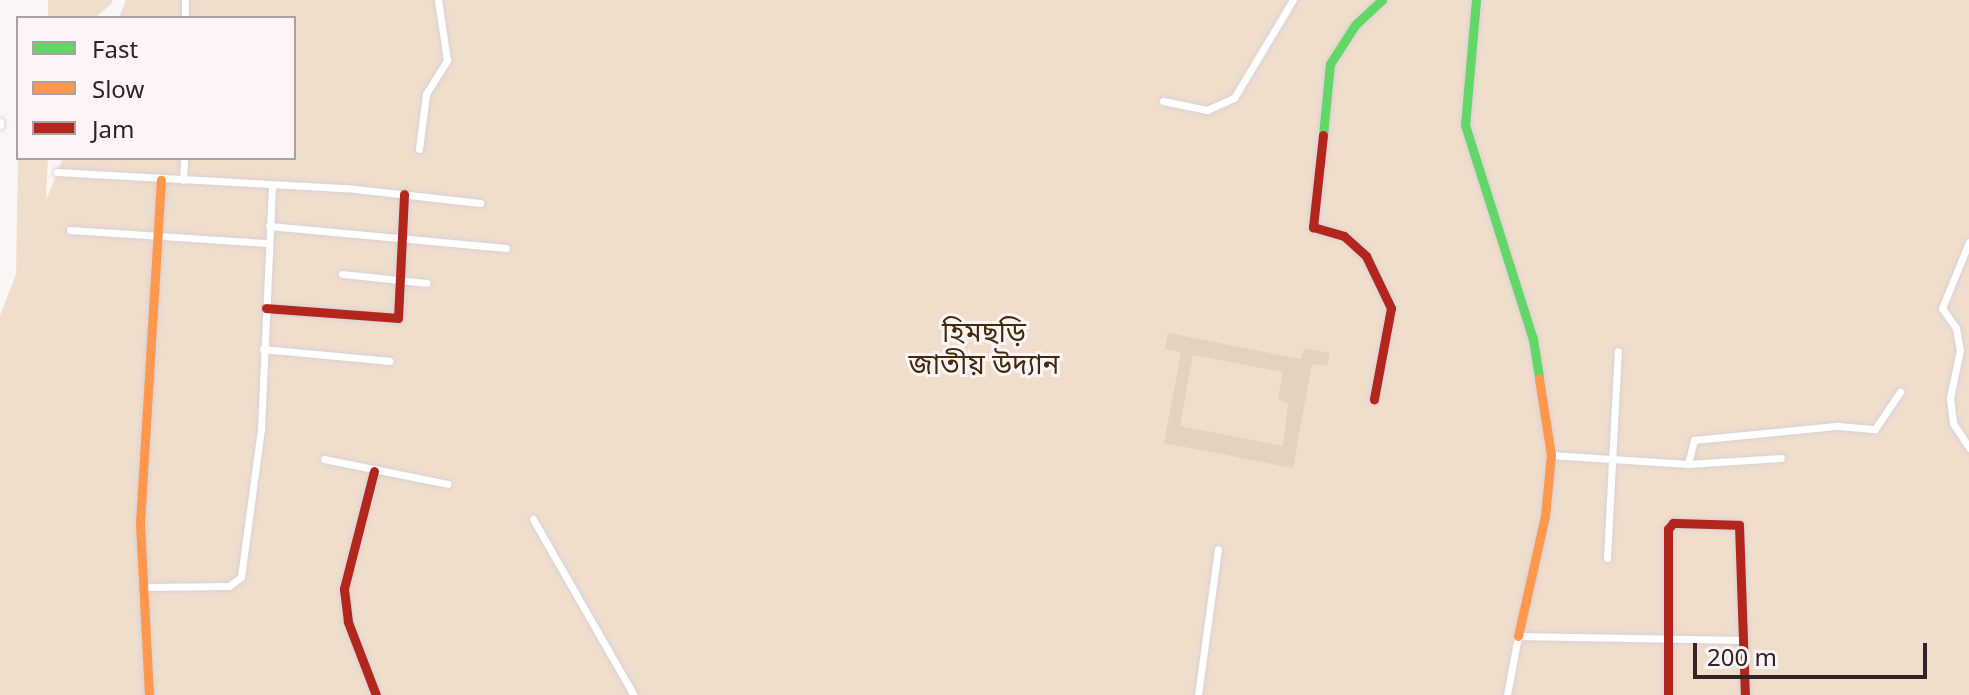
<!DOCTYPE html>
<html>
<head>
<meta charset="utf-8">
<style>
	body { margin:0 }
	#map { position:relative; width:1969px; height:695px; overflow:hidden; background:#faf6f6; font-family:"Noto Sans","Noto Sans Bengali",sans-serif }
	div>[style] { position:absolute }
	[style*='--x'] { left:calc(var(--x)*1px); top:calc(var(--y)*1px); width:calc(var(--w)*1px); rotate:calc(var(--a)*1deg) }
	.green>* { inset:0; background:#f0decd }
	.forest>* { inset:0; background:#e5d2be }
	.roads { filter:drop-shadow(0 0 2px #dad1d2) drop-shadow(0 0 2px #dad1d2) }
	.street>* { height:7px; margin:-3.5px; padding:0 3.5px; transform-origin:3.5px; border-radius:3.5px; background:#fefefe }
	.fast>* { height:9px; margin:-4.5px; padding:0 4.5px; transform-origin:4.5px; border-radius:4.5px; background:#63d668 }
	.slow>* { height:9px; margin:-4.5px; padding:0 4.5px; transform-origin:4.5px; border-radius:4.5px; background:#ff974d }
	.jam>* { height:9px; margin:-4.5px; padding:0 4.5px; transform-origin:4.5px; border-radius:4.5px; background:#b3261e }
	span { translate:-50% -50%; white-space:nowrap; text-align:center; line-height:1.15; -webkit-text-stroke:6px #fcf4f5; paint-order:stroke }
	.park-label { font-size:28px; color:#422b0e }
	.legend { position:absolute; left:16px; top:16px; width:280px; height:144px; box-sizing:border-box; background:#fcf4f5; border:2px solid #aba0a2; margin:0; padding:10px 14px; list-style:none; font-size:24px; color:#322326 }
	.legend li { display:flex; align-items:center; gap:16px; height:40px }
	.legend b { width:40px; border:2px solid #aba0a2 }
	.scale { position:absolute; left:1693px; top:643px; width:234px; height:36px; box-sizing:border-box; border:4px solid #322326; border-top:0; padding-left:10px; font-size:24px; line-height:28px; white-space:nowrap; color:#322326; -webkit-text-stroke:6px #fcf4f5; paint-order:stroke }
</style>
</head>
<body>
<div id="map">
	<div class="green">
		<div style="clip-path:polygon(48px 0,112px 0,112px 3px,95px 18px,48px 18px)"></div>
		<div style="clip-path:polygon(126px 0,1969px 0,1969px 695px,0 695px,0 315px,16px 275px,18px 158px,48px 158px,46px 200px,63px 158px,294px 158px,294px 18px,119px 18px)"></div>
	</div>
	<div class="forest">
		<div style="clip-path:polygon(evenodd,1168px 333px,1301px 359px,1304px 348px,1330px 353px,1327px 366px,1312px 364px,1293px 468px,1164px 443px,1181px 352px,1165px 349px,1168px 333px,1193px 355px,1283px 372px,1278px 399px,1288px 403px,1283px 446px,1180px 426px,1193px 355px)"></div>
	</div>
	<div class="roads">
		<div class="street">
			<div style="--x:185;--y:18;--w:18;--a:-90"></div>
			<div style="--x:1163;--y:101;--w:45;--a:11.6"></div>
			<div style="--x:1207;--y:110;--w:30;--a:-24"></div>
			<div style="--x:1234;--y:98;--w:114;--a:-59"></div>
			<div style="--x:0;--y:125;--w:3;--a:-90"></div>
			<div style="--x:419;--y:149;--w:55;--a:-82.7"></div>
			<div style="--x:426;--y:94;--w:40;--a:-58"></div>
			<div style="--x:447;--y:60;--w:61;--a:-98.5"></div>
			<div style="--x:57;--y:172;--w:289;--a:3.2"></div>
			<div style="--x:346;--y:188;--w:135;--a:6.4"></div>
			<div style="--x:183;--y:180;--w:22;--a:-87"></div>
			<div style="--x:269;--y:226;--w:238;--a:5.3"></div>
			<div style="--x:70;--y:230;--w:198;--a:3.8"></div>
			<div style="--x:1969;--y:242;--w:71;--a:112.2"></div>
			<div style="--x:1942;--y:308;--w:24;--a:55"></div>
			<div style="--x:1956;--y:328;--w:22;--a:80"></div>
			<div style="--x:1960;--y:350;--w:49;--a:101.8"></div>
			<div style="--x:1950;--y:398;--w:25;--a:83"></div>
			<div style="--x:1953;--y:423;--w:30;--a:57"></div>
			<div style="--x:342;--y:274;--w:85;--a:6"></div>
			<div style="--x:263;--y:349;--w:127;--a:5.4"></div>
			<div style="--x:1551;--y:455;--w:137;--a:3.8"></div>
			<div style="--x:1688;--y:464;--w:93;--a:-3.7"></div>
			<div style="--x:324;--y:459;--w:126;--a:11.4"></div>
			<div style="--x:1688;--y:464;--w:25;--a:-76"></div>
			<div style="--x:1694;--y:440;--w:145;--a:-5.6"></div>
			<div style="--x:1838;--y:426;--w:37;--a:5"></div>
			<div style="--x:1875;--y:429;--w:45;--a:-56"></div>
			<div style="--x:533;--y:519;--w:203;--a:60.2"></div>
			<div style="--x:1607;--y:558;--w:207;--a:-87"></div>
			<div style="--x:144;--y:587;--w:85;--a:-0.7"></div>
			<div style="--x:229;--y:586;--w:15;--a:-37"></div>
			<div style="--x:241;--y:577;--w:149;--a:-82.3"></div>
			<div style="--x:261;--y:429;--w:244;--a:-87.4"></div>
			<div style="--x:1198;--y:695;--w:147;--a:-82.2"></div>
			<div style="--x:1507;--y:695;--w:60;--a:-79.4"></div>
			<div style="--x:1518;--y:636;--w:225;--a:1"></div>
		</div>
		<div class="fast">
			<div style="--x:1476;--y:0;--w:125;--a:95"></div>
			<div style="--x:1465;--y:125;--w:225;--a:72.4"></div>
			<div style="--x:1533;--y:339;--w:39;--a:81"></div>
			<div style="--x:1323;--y:135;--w:71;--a:-84.4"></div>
			<div style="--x:1330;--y:64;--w:46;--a:-57.3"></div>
			<div style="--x:1355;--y:25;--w:37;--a:-43"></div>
		</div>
		<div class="slow">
			<div style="--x:1518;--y:636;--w:123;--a:-77.3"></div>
			<div style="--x:1545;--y:516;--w:61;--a:-84.4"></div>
			<div style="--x:1551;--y:455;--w:78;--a:-98.9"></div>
			<div style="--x:149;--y:695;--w:172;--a:-93"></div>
			<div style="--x:140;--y:523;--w:344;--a:-86.5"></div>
		</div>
		<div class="jam">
			<div style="--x:1323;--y:135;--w:93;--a:96.2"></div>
			<div style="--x:1313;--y:227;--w:32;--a:16"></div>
			<div style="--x:1344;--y:236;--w:30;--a:42"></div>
			<div style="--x:1366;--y:256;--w:58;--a:64.3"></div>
			<div style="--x:1391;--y:308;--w:93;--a:100.6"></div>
			<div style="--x:266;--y:308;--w:132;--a:4.3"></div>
			<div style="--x:398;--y:318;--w:124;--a:-87.2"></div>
			<div style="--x:374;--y:471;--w:122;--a:104.3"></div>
			<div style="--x:344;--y:589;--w:33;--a:83"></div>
			<div style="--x:348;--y:622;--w:78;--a:69"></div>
			<div style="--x:1668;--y:695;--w:166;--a:-90"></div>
			<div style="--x:1668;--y:529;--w:8;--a:-50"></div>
			<div style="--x:1673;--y:523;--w:66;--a:1.7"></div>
			<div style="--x:1739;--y:525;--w:170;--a:88"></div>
		</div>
	</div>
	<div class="park-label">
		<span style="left:984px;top:347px">হিমছড়ি<br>জাতীয় উদ্যান</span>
	</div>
	<ul class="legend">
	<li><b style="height:10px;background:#63d668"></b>Fast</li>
	<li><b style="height:10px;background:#ff974d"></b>Slow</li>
	<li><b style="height:10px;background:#b3261e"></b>Jam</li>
	</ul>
	<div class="scale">200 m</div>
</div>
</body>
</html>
